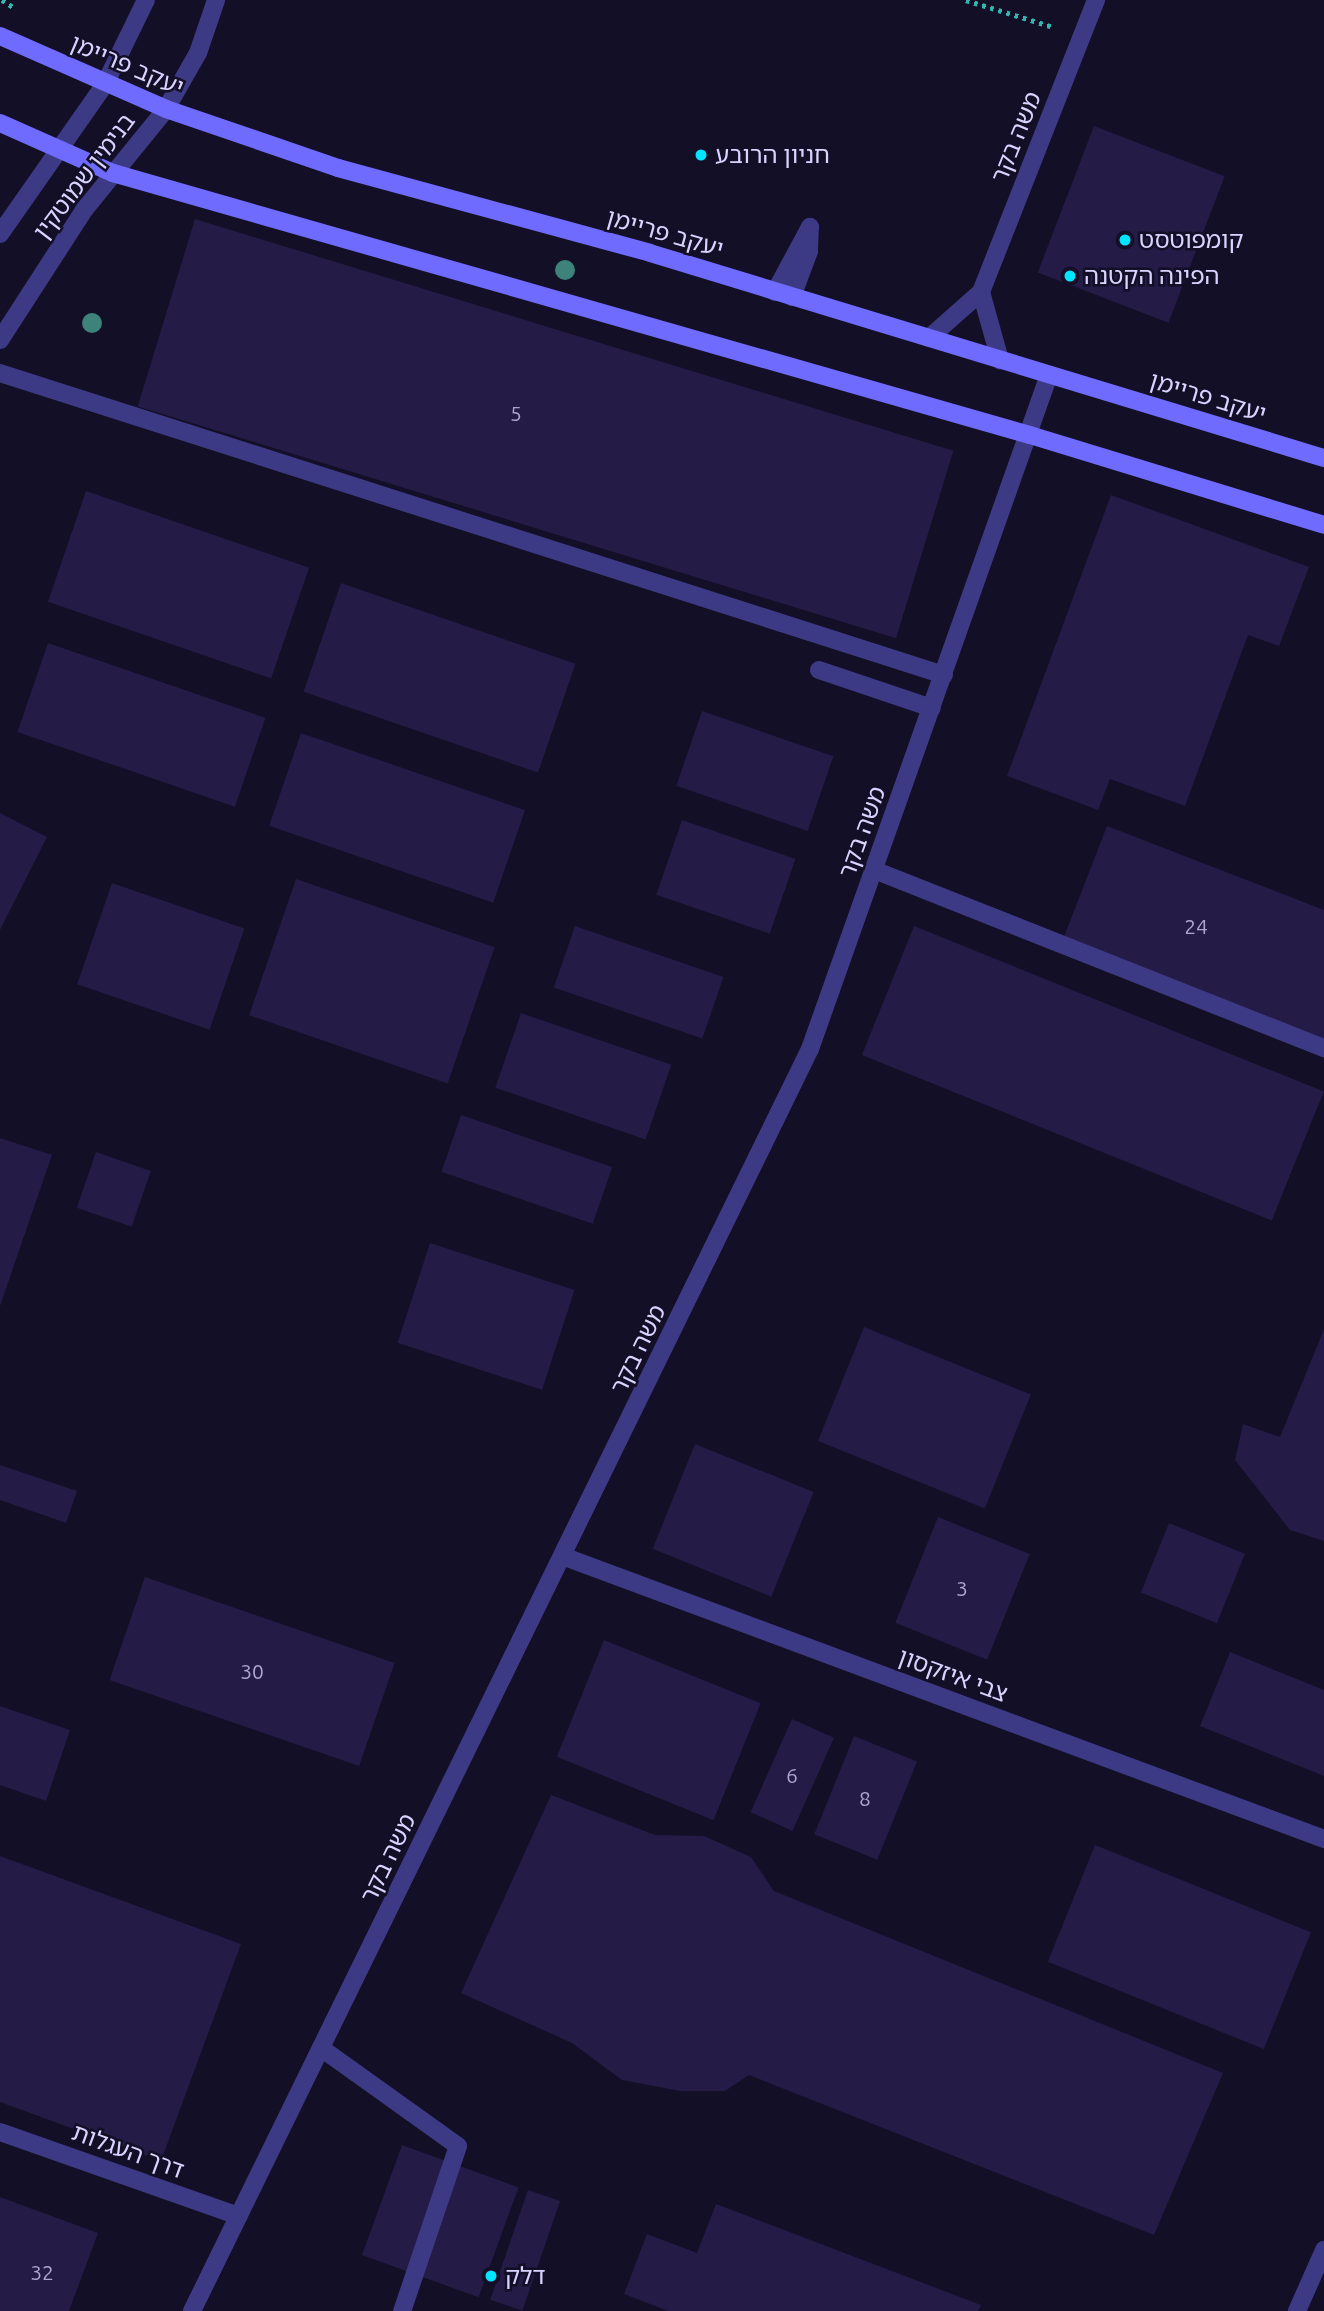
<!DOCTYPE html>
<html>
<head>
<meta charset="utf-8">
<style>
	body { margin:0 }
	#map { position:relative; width:1324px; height:2311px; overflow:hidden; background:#130f26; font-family:Ubuntu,"Noto Sans Hebrew",sans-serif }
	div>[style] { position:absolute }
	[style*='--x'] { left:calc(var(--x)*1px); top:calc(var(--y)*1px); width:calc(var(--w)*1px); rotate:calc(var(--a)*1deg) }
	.building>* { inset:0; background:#241b47; transform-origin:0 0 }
	.path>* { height:4.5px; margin-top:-2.25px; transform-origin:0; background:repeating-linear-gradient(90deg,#2fb8b0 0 3.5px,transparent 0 8.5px) }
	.service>* { height:18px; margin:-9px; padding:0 9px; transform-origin:9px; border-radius:9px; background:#3d3a85 }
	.minor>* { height:18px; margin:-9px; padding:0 9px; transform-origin:9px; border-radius:9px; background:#3d3a85 }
	.tertiary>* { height:18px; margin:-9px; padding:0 9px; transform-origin:9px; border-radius:9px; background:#3d3a85 }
	.secondary>* { height:18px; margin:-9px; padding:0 9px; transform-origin:9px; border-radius:9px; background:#6f6bff }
	.trees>* { width:20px; height:20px; margin:-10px; border-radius:50%; background:#3d827b }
	.dots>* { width:19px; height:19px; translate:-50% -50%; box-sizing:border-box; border:4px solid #130f26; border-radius:50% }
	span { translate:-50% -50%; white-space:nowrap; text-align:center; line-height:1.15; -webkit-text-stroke:5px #130f26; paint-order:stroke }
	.number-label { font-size:21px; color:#aca6d1 }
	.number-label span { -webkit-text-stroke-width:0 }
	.street-label { font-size:24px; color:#d9d4ff }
	.poi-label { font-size:24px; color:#d9d4ff }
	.left { translate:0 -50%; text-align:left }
</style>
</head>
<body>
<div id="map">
	<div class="building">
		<div style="left:1094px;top:126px;width:140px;height:157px;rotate:21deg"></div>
		<div style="left:195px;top:219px;width:793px;height:196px;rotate:17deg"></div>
		<div style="left:86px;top:491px;width:236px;height:117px;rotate:19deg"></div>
		<div style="clip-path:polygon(1111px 495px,1309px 567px,1279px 646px,1248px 635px,1185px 806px,1110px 779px,1098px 810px,1007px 776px)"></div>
		<div style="left:341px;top:583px;width:248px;height:115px;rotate:19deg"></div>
		<div style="left:48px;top:643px;width:230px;height:94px;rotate:19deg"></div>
		<div style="left:702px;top:711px;width:139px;height:79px;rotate:19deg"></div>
		<div style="left:301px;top:733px;width:237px;height:98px;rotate:19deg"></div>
		<div style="clip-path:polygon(0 813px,47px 837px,0 930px)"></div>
		<div style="left:682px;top:820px;width:120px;height:79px;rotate:19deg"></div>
		<div style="clip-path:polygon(1107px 826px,1324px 910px,1324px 1043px,1062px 942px)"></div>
		<div style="left:296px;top:879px;width:210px;height:144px;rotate:19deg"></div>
		<div style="left:112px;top:883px;width:140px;height:107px;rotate:19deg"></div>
		<div style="left:575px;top:926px;width:157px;height:65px;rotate:19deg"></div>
		<div style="left:914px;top:926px;width:442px;height:139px;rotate:22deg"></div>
		<div style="left:521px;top:1013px;width:159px;height:79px;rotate:19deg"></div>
		<div style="left:461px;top:1115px;width:160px;height:60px;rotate:19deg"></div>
		<div style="clip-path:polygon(0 1138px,52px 1155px,0 1306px)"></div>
		<div style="left:96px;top:1152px;width:58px;height:59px;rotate:19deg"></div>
		<div style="left:430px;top:1243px;width:152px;height:105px;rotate:18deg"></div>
		<div style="left:864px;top:1327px;width:180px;height:123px;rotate:22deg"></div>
		<div style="clip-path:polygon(1324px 1329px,1324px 1541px,1290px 1530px,1235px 1460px,1243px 1424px,1280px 1437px)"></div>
		<div style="left:695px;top:1444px;width:128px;height:113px;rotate:22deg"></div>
		<div style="clip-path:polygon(0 1465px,77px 1491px,66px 1523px,0 1500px)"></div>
		<div style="left:938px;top:1517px;width:99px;height:114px;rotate:22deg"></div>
		<div style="left:1169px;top:1523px;width:82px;height:75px;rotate:22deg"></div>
		<div style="left:145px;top:1577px;width:264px;height:109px;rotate:19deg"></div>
		<div style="left:604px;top:1640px;width:169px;height:126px;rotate:22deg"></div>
		<div style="clip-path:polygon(1230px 1652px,1324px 1690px,1324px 1776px,1200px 1726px)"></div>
		<div style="clip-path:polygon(0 1706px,70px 1730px,46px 1801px,0 1785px)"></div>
		<div style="left:792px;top:1719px;width:46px;height:102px;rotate:24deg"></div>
		<div style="left:854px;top:1736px;width:68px;height:106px;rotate:22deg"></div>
		<div style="clip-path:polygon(551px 1795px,655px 1835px,704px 1836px,751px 1857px,774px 1891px,1223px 2073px,1154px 2235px,749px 2075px,725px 2091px,680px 2091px,622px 2080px,572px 2043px,461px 1993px)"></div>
		<div style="left:1095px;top:1845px;width:233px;height:126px;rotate:22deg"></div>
		<div style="clip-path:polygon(0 1856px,241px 1944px,161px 2161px,0 2102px)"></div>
		<div style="left:402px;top:2145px;width:124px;height:117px;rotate:20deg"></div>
		<div style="left:528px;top:2190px;width:34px;height:116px;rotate:19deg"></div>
		<div style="clip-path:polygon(0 2197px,98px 2233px,69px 2311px,0 2311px)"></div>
		<div style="clip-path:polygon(716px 2204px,981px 2305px,978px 2311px,668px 2311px,624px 2294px,647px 2234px,697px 2253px)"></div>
	</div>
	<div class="path">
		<div style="--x:2;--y:0;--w:13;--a:32"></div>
		<div style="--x:966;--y:0;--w:91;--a:17.2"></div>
	</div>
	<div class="service">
		<div style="--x:775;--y:292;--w:74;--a:-61.7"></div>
		<div style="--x:792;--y:297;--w:49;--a:-69.7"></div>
		<div style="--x:809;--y:251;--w:24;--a:-88"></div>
		<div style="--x:0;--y:373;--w:991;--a:17.74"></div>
		<div style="--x:819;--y:670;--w:119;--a:18.6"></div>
		<div style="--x:874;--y:870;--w:484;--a:21.6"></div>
		<div style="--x:321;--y:2048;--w:168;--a:35.6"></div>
		<div style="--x:458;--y:2146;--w:174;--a:108.7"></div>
		<div style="--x:1297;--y:2311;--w:67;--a:-66.1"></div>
	</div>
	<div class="minor">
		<div style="--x:981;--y:292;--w:71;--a:74.4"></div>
		<div style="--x:929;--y:338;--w:69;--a:-41.5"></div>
		<div style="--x:981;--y:292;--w:314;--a:-68.5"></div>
		<div style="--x:565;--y:1557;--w:810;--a:20.38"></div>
		<div style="--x:0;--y:2132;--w:253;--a:19.4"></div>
		<div style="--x:192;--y:2311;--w:1405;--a:-63.91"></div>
		<div style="--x:810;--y:1049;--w:715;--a:-70.48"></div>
	</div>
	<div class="tertiary">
		<div style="--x:0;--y:234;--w:183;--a:-55"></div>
		<div style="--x:105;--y:84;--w:93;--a:-64"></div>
		<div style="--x:0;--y:340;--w:155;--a:-57.1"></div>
		<div style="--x:84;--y:210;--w:130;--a:-50.9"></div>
		<div style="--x:166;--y:109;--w:64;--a:-60.3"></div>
		<div style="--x:198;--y:53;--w:56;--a:-71.2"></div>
	</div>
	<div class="secondary">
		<div style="--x:0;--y:36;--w:181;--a:23.7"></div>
		<div style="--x:166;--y:109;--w:182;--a:18.9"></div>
		<div style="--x:338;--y:168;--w:323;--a:15.2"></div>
		<div style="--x:650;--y:253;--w:704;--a:16.92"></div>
		<div style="--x:0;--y:123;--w:124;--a:23.9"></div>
		<div style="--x:113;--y:173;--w:954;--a:15.95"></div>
		<div style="--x:1030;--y:435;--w:307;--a:17"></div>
	</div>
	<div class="trees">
		<div style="left:565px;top:270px"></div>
		<div style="left:92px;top:323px"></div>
	</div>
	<div class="dots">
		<div style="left:701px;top:155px;background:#00e5ff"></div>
		<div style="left:1125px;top:240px;background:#00e5ff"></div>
		<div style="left:1070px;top:276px;background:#00e5ff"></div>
		<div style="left:491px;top:2276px;background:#00e5ff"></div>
	</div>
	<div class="number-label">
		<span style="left:516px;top:413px">5</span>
		<span style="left:1196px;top:926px">24</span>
		<span style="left:962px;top:1588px">3</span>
		<span style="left:252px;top:1671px">30</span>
		<span style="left:792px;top:1775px">6</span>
		<span style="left:865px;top:1798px">8</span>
		<span style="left:42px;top:2272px">32</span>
	</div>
	<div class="street-label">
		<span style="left:127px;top:65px;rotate:23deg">יעקב פריימן</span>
		<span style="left:1016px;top:137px;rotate:-68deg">משה בקר</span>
		<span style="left:84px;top:176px;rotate:-53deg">בנימין שמוטקין</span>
		<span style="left:665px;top:233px;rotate:16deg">יעקב פריימן</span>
		<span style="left:1208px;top:397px;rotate:17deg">יעקב פריימן</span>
		<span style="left:862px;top:832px;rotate:-70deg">משה בקר</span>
		<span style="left:638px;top:1349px;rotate:-64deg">משה בקר</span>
		<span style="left:953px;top:1675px;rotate:20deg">צבי איזקסון</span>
		<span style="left:388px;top:1858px;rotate:-64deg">משה בקר</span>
		<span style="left:128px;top:2151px;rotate:20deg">דרך העגלות</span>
	</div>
	<div class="poi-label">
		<span class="left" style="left:715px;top:155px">חניון הרובע</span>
		<span class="left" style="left:1139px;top:240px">קומפוטסט</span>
		<span class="left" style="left:1084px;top:276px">הפינה הקטנה</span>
		<span class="left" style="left:505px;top:2276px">דלק</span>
	</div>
</div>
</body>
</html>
